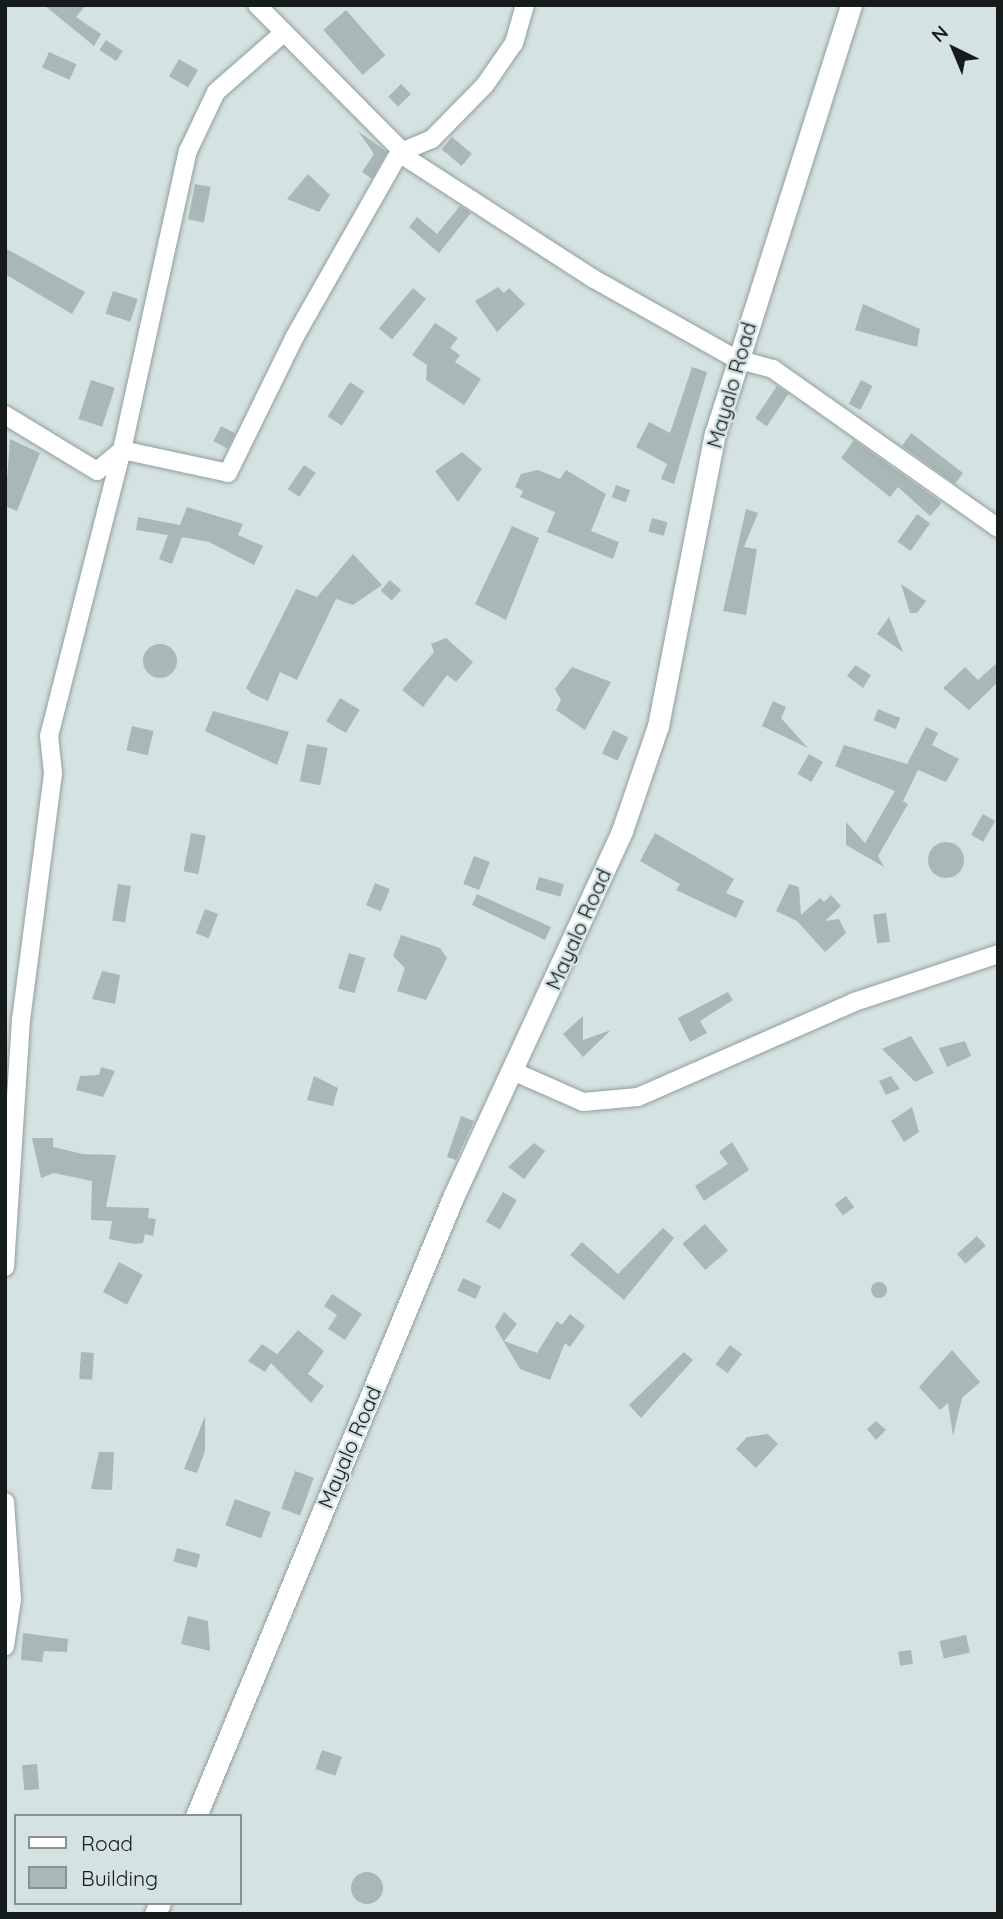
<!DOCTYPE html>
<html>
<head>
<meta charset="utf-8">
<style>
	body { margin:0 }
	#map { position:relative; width:1003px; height:1919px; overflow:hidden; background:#d5e2e2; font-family:Quicksand,sans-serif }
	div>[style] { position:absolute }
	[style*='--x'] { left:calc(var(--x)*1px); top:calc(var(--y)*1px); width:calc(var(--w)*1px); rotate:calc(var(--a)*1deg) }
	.building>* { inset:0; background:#aab7b7; transform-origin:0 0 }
	.round { border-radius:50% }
	.roads { filter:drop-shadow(0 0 2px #919e9e) drop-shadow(0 0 2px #919e9e) }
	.minor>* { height:18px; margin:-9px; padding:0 9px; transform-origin:9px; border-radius:9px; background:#fff }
	.tertiary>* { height:21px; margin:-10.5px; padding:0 10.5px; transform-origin:10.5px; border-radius:10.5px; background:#fff }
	span { translate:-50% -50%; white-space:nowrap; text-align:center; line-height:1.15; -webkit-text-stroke:5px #d5e2e2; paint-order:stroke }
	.street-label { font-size:21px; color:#161b1b }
	.frame { position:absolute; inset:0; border:7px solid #161b1b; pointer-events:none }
	.legend { position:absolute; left:14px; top:1814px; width:228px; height:91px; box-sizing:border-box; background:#d5e2e2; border:2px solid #899292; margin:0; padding:9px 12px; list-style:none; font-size:21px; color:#161b1b }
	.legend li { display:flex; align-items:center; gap:14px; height:35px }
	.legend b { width:35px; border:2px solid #899292 }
	.north { position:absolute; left:919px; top:14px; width:70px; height:70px; -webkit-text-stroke:5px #d5e2e2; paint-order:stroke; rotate:317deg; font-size:19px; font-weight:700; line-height:28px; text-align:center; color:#161b1b }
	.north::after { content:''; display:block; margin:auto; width:24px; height:32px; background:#161b1b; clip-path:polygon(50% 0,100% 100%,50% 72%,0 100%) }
</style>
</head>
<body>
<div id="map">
	<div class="building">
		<div style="clip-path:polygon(44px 5px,86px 5px,76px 17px,101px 34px,94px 46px)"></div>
		<div style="left:346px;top:10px;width:60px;height:30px;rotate:49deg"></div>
		<div style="left:106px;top:40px;width:20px;height:12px;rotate:33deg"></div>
		<div style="left:49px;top:52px;width:30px;height:17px;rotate:24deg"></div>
		<div style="left:179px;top:59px;width:22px;height:20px;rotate:30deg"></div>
		<div style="left:401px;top:84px;width:14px;height:18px;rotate:45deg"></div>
		<div style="clip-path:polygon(358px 131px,387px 152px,372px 179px,362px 172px,374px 154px)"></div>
		<div style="left:452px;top:137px;width:26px;height:16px;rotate:40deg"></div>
		<div style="clip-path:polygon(308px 174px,330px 195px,319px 212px,287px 199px)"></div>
		<div style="left:195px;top:184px;width:16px;height:36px;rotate:11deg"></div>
		<div style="clip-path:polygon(460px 206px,471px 213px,439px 253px,409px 227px,417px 217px,437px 234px)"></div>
		<div style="clip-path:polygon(5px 248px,85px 292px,72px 314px,5px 274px)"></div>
		<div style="clip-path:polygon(498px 287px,504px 293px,509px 288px,525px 304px,497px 332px,475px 301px)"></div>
		<div style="left:413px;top:288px;width:17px;height:53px;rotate:40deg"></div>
		<div style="left:113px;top:291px;width:26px;height:24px;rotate:18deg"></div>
		<div style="clip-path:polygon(863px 304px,920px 329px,917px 347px,855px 330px)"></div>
		<div style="clip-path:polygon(435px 323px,458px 338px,450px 348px,460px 355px,455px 362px,481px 379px,464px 405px,426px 380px,427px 365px,412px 355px)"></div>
		<div style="clip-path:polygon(692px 367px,707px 372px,674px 484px,661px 479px,667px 464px,636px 447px,649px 422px,670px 433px)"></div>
		<div style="left:91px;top:380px;width:25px;height:41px;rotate:18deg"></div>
		<div style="left:861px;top:380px;width:13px;height:27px;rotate:27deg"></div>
		<div style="left:350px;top:382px;width:17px;height:41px;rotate:33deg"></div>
		<div style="left:777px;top:386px;width:14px;height:39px;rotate:34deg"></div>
		<div style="left:221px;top:426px;width:16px;height:17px;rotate:27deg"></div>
		<div style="clip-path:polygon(911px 433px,963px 473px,955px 484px,902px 446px)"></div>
		<div style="clip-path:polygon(10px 439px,40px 453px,17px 511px,5px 506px)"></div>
		<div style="clip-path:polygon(854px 440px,941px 502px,940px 505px,930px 516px,898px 487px,890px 497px,841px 458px)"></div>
		<div style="clip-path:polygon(462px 452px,482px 469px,458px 502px,435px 471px)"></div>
		<div style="left:304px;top:465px;width:14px;height:29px;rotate:34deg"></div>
		<div style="clip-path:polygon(538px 470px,560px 479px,566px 470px,606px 494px,591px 531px,619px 542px,613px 559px,547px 532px,555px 512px,520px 497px,523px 491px,515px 487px,521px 474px)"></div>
		<div style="left:616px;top:485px;width:15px;height:13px;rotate:20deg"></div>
		<div style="clip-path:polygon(187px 507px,243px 524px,238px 535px,263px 546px,254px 565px,209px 542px,182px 537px,172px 564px,159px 559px,168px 535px,136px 530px,138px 517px,180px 525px)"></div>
		<div style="clip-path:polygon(746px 509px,758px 513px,744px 547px,757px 549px,746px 615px,723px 611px)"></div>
		<div style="left:917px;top:514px;width:16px;height:34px;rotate:35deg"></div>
		<div style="left:652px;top:518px;width:16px;height:14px;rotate:15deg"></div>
		<div style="clip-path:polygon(512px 526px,539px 538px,506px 620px,475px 604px)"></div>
		<div style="clip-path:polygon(353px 554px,382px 585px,353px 605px,336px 599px,297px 680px,280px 672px,268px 701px,251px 693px,246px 688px,296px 589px,317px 597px)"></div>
		<div style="left:390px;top:580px;width:15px;height:14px;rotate:42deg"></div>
		<div style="clip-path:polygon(901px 584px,926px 601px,917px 613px,910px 613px)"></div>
		<div style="clip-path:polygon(889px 617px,903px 652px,877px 634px)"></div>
		<div style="clip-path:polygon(446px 638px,473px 662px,456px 682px,447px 675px,423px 707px,402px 690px,434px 652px,431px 644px)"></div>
		<div class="round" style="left:143px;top:644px;width:34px;height:34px"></div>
		<div style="clip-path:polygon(998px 662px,998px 682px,969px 710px,943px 688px,965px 667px,978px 680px)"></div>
		<div style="clip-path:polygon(855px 665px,871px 675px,863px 688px,847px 676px)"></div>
		<div style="clip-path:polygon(572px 667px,611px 682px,585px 730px,556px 710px,561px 700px,555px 689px)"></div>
		<div style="left:340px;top:698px;width:23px;height:27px;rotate:31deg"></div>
		<div style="clip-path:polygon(773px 701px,786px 707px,781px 718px,808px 748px,762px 726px)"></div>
		<div style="left:878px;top:709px;width:24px;height:12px;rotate:22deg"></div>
		<div style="clip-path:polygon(213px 711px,289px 732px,277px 765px,205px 731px)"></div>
		<div style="left:132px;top:726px;width:22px;height:25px;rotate:13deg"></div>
		<div style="clip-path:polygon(926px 727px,938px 733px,932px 745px,959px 759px,946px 782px,918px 770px,903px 801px,908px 804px,878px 856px,884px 867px,846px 845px,846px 822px,865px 843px,895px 791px,835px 766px,844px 745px,907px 764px)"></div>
		<div style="left:613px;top:730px;width:17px;height:26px;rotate:25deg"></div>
		<div style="left:307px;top:744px;width:21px;height:38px;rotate:11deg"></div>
		<div style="left:809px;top:754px;width:16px;height:23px;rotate:30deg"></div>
		<div style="left:983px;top:814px;width:14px;height:24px;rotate:30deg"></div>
		<div style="left:191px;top:833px;width:15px;height:39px;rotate:11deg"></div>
		<div style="clip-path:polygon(655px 833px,734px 879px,726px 893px,744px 901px,736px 918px,676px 890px,680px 884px,640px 861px)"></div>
		<div class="round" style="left:928px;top:842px;width:36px;height:36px"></div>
		<div style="left:474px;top:856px;width:17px;height:30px;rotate:21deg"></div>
		<div style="left:539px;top:877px;width:26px;height:13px;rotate:16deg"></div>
		<div style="left:375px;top:883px;width:16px;height:24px;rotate:22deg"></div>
		<div style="left:118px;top:884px;width:13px;height:37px;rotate:9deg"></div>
		<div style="clip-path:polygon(789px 884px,799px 887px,801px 915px,820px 898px,824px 902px,831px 895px,841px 906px,825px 921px,839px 919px,846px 933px,825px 952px,797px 921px,776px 911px)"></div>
		<div style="clip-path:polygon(477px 894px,551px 927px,545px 940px,472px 905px)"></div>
		<div style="left:205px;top:909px;width:14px;height:26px;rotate:21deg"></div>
		<div style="left:886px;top:913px;width:29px;height:13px;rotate:82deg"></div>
		<div style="clip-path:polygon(401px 935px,440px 948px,447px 958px,426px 1000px,397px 991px,405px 968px,393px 956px)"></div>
		<div style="left:349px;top:953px;width:17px;height:37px;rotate:17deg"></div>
		<div style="clip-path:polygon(102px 971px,120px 975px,115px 1004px,92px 999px)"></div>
		<div style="clip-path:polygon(728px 992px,733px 1000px,700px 1021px,707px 1033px,690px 1042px,678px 1018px)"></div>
		<div style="clip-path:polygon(583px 1016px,583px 1040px,611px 1030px,583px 1057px,563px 1034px)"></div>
		<div style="clip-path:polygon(911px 1036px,934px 1073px,915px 1082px,882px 1049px)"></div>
		<div style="clip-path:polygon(965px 1041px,971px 1056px,947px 1067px,939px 1048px)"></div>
		<div style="clip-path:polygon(101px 1067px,115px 1071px,103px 1097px,76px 1090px,80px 1076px,99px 1075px)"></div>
		<div style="clip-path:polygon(314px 1076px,338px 1088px,333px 1106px,307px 1100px)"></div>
		<div style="clip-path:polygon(891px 1076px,900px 1089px,886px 1095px,879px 1081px)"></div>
		<div style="clip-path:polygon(912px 1107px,919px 1132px,904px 1142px,891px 1121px)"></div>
		<div style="clip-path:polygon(461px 1116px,474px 1121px,456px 1160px,447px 1157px)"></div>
		<div style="clip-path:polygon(32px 1138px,53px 1138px,53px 1147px,83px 1154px,116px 1155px,106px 1207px,149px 1208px,148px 1218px,156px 1219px,153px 1236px,145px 1234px,143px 1243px,134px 1244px,109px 1239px,112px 1221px,91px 1220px,92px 1181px,54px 1173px,41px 1178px)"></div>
		<div style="clip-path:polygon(732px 1142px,749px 1170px,704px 1201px,695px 1186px,728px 1164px,719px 1152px)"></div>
		<div style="clip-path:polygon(534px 1143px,545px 1151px,524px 1179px,508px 1167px)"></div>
		<div style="left:503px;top:1192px;width:16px;height:34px;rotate:30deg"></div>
		<div style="left:846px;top:1196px;width:14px;height:14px;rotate:54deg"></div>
		<div style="left:705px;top:1224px;width:35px;height:30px;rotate:49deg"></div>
		<div style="clip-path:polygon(663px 1228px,674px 1238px,624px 1300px,570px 1255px,582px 1242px,618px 1274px)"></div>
		<div style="left:977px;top:1236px;width:13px;height:27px;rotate:48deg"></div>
		<div style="left:119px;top:1262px;width:27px;height:34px;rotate:28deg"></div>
		<div style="left:463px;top:1278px;width:20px;height:14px;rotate:24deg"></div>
		<div class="round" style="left:871px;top:1282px;width:16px;height:16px"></div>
		<div style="clip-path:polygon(332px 1294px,362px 1314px,345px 1340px,328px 1329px,337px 1315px,324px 1306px)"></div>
		<div style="clip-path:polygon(504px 1312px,517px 1324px,504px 1341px,537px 1353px,557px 1321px,562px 1325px,570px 1314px,585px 1326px,570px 1347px,565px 1343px,550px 1380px,520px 1369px,495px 1327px)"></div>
		<div style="clip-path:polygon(298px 1330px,324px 1351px,308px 1374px,324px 1386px,311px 1403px,271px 1363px,265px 1372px,248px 1361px,262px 1344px,277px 1354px,273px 1359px)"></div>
		<div style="left:730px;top:1345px;width:15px;height:24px;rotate:37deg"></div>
		<div style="clip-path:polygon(952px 1350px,980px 1382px,962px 1398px,953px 1436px,948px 1403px,940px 1410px,919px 1387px)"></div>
		<div style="left:81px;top:1352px;width:13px;height:27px;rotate:4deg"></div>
		<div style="clip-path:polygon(684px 1352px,693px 1360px,641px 1418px,629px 1405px)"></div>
		<div style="clip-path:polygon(205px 1416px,205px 1451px,197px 1473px,184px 1469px)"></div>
		<div style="clip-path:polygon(876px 1421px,886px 1430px,876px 1440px,867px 1429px)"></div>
		<div style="clip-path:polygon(768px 1434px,778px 1444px,756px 1468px,736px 1449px,747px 1437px)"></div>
		<div style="clip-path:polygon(99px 1452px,114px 1452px,112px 1490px,91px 1489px)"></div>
		<div style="left:295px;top:1471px;width:20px;height:40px;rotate:20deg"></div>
		<div style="left:235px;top:1499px;width:38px;height:28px;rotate:20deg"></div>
		<div style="left:177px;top:1548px;width:24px;height:14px;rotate:15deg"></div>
		<div style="clip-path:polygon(188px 1616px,208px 1621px,210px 1651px,181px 1644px)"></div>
		<div style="clip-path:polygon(23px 1633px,68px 1639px,67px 1652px,44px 1651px,42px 1662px,21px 1660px)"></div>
		<div style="left:966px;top:1635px;width:18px;height:27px;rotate:77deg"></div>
		<div style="left:911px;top:1650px;width:14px;height:13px;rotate:82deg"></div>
		<div style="left:322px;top:1750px;width:21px;height:20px;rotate:19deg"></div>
		<div style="left:37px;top:1764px;width:25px;height:15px;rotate:85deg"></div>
		<div class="round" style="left:351px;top:1872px;width:32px;height:32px"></div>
	</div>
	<div class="roads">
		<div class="minor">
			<div style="--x:525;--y:5;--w:40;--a:106"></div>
			<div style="--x:514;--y:43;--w:51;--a:124.6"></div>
			<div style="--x:485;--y:85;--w:76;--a:134.5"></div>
			<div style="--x:432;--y:139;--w:36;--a:157"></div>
			<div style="--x:399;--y:153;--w:232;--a:32.9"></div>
			<div style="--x:594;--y:279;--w:163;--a:29.4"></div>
			<div style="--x:736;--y:359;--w:38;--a:15"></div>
			<div style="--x:773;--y:369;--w:276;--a:35.2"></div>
			<div style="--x:5;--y:415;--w:108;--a:31.3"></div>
			<div style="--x:97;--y:471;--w:33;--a:-40"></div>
			<div style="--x:122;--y:450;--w:108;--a:12.2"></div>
			<div style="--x:228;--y:473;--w:150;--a:-63.9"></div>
			<div style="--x:294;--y:338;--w:216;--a:-60.4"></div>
			<div style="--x:401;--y:150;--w:204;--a:-134.8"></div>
			<div style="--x:515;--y:1072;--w:74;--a:23.8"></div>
			<div style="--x:583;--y:1102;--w:55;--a:-5.2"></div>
			<div style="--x:638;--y:1097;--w:236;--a:-23.7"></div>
			<div style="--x:854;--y:1002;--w:152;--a:-18.4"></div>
			<div style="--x:5;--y:1267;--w:248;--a:-86.3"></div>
			<div style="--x:21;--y:1020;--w:249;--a:-82.6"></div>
			<div style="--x:53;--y:773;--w:37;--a:-96"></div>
			<div style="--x:49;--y:736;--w:295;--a:-75.7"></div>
			<div style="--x:122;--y:450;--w:306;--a:-77.6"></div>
			<div style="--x:188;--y:151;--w:65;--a:-64.6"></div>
			<div style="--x:216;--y:92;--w:86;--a:-41.2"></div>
			<div style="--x:5;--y:1502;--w:97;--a:85.9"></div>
			<div style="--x:12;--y:1599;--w:48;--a:98.5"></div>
		</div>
		<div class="tertiary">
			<div style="--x:196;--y:1816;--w:672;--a:-67.44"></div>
			<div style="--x:454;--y:1195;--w:401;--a:-65.2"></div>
			<div style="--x:622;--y:831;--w:111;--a:-71.1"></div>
			<div style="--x:658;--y:726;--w:298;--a:-79"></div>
			<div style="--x:715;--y:434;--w:450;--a:-72.4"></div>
			<div style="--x:155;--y:1914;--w:12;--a:-66"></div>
		</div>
	</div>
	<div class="street-label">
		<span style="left:731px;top:385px;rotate:-74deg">Mayalo Road</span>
		<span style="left:578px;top:929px;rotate:-66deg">Mayalo Road</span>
		<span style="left:349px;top:1447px;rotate:-67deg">Mayalo Road</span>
	</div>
	<div class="frame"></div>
	<ul class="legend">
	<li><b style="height:9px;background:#fff"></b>Road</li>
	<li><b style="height:19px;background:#aab7b7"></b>Building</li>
	</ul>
	<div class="north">N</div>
</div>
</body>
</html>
